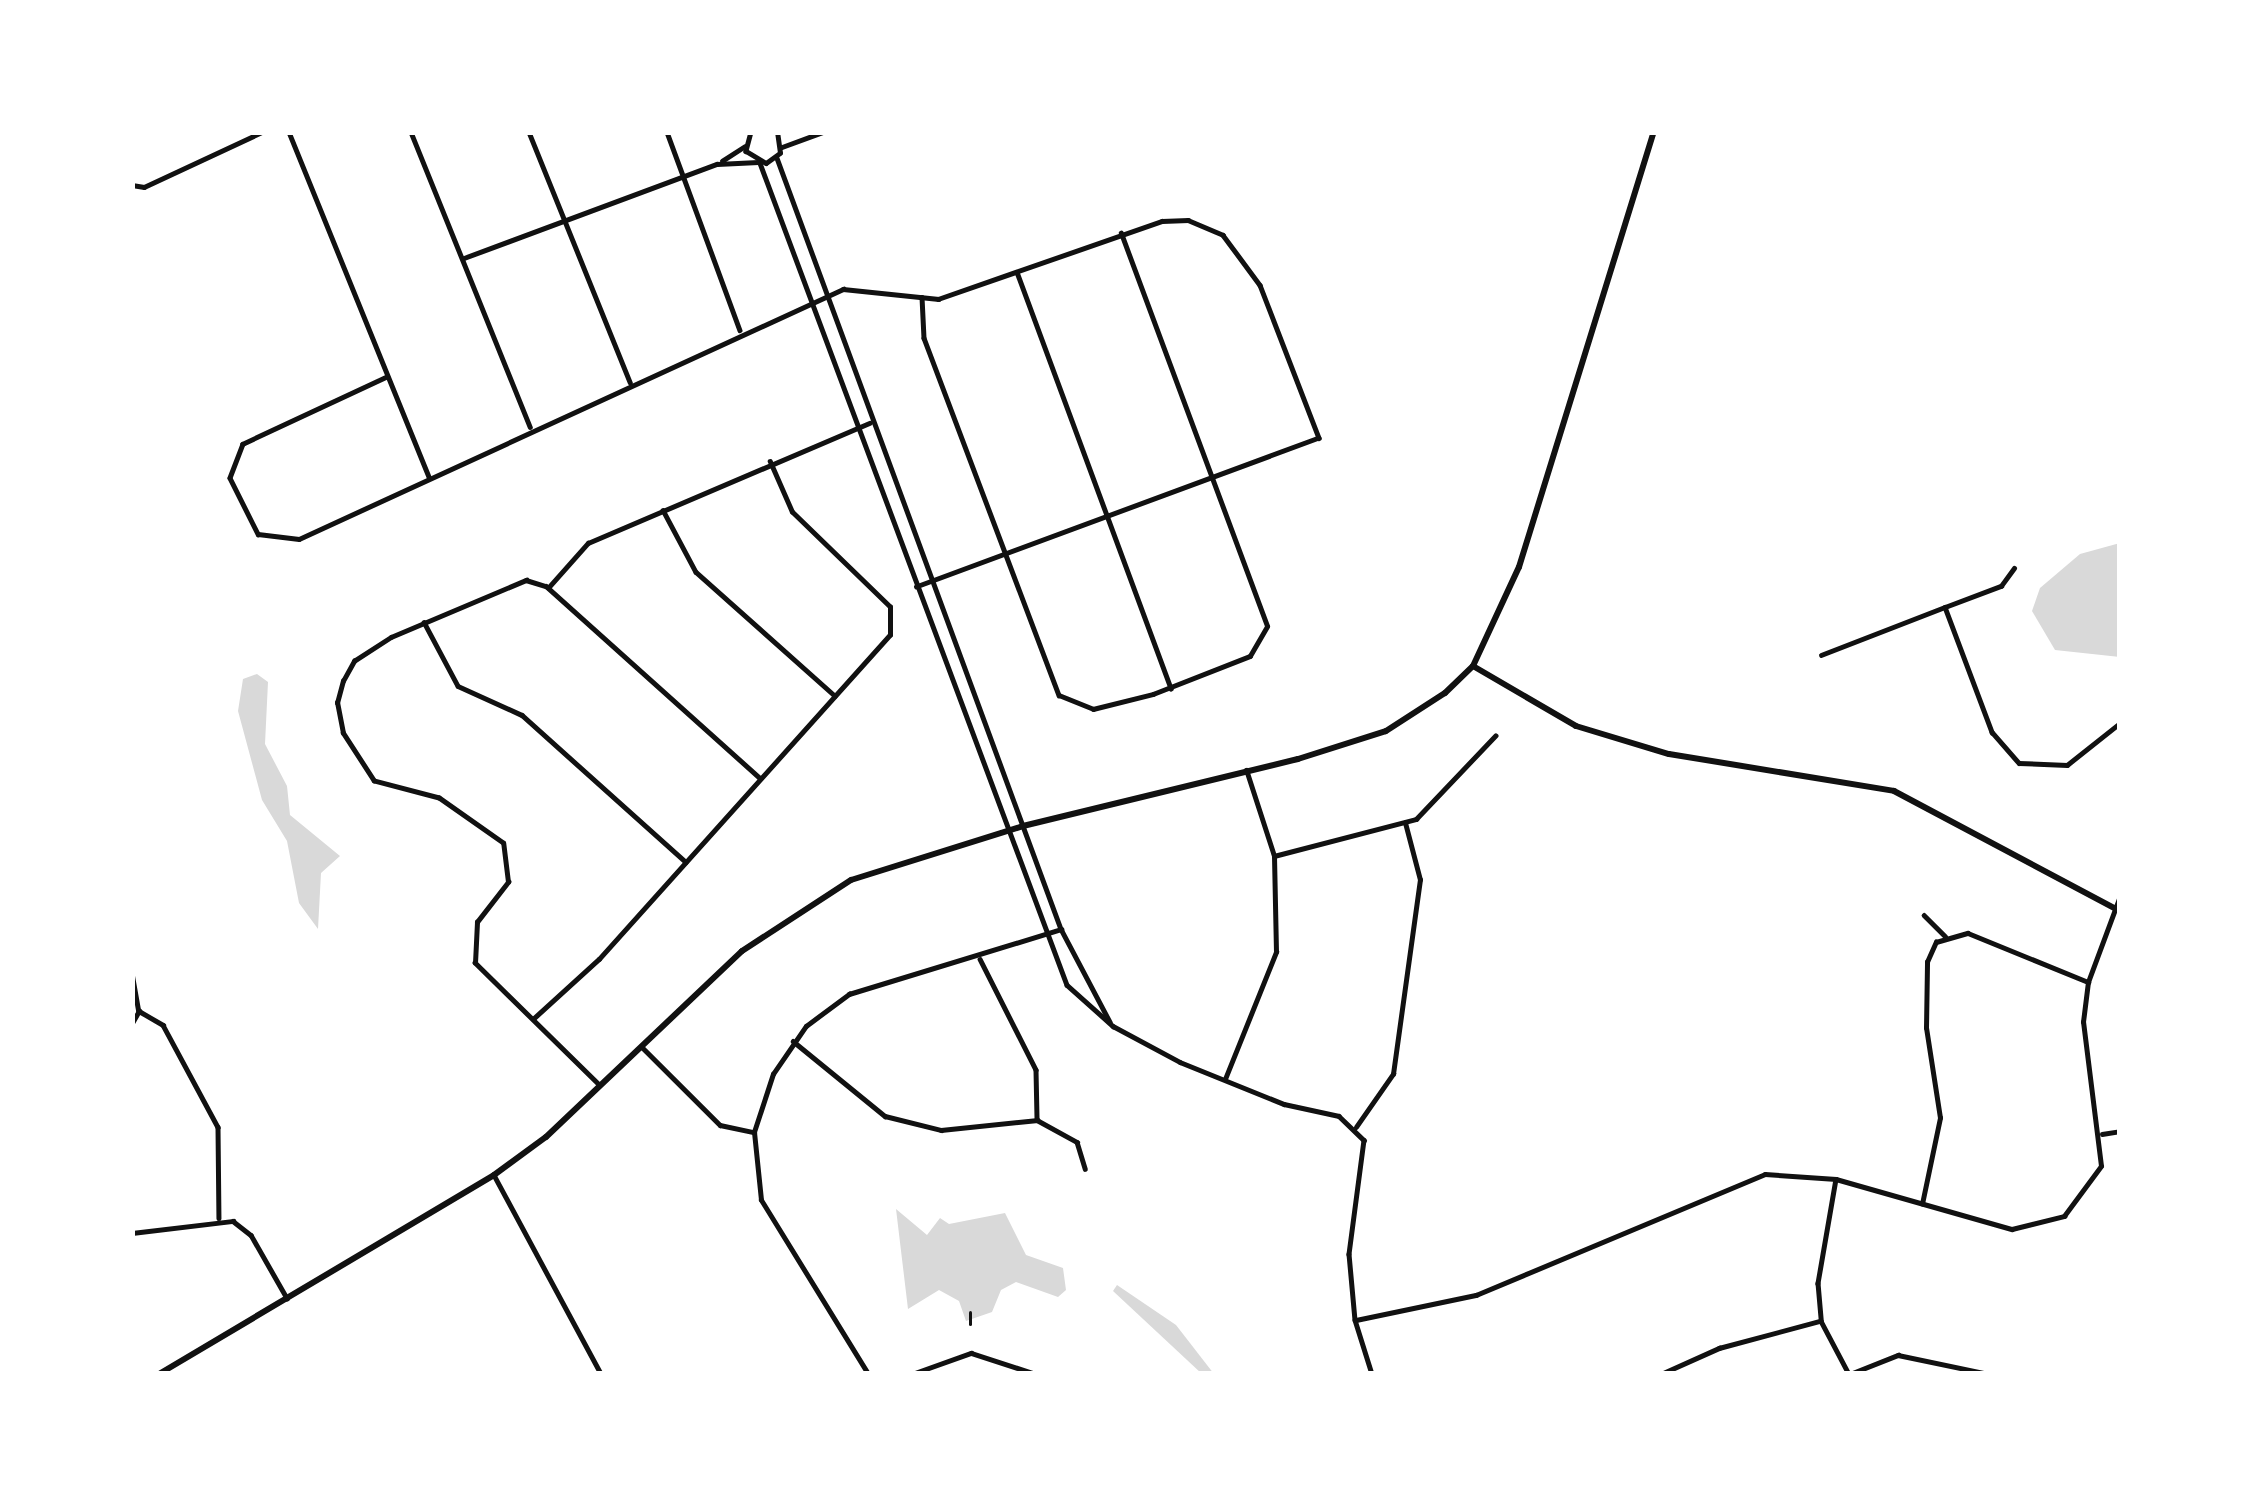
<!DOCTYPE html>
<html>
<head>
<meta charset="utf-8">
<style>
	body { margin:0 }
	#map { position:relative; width:2252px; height:1506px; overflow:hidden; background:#fff; font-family:Commissioner,sans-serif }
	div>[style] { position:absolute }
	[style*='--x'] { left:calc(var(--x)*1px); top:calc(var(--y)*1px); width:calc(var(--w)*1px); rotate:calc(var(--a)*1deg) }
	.water>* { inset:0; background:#d9d9d9 }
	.path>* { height:3px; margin:-1.5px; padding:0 1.5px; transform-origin:1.5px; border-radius:1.5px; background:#111 }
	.minor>* { height:4.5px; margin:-2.25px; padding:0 2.25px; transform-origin:2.25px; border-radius:2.25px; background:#111 }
	.tertiary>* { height:6px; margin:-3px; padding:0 3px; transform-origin:3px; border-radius:3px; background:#111 }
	span { translate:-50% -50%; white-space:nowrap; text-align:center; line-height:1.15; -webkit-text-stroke:10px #fff; paint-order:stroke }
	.frame { position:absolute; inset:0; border:135px solid #fff; pointer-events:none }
</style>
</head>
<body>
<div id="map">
	<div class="water">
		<div style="clip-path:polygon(2120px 543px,2120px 657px,2055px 650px,2032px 611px,2040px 588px,2080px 554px)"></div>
		<div style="clip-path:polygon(257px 674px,268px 682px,265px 744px,287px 786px,290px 815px,340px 856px,321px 873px,318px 929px,299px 903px,287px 841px,262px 800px,238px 711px,243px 679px)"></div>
		<div style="clip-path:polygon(896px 1209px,927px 1235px,940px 1218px,949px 1224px,1005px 1213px,1026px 1255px,1063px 1268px,1066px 1290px,1058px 1297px,1016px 1282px,1001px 1290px,992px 1312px,966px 1321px,959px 1301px,939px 1290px,908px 1309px)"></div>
		<div style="clip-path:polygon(1117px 1285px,1176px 1325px,1214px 1374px,1202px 1374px,1113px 1291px)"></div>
	</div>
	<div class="path">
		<div style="--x:970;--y:1324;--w:12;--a:-90"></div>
	</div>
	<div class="minor">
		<div style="--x:289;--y:132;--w:372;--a:67.9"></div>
		<div style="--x:411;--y:132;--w:318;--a:68"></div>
		<div style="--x:529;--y:132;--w:270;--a:68"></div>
		<div style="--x:667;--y:132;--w:211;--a:69.8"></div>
		<div style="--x:751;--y:132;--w:20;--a:105"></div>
		<div style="--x:746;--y:151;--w:23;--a:31"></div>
		<div style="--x:766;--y:163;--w:17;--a:-36"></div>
		<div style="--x:780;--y:153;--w:21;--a:-98"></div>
		<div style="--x:782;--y:147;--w:44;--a:-20.1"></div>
		<div style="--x:777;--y:158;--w:822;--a:69.78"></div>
		<div style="--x:1061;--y:929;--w:105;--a:62.2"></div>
		<div style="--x:722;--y:161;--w:27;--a:-33"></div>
		<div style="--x:760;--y:163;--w:877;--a:69.52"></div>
		<div style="--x:1067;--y:985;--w:62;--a:41.7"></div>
		<div style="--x:1113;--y:1026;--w:76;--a:28.2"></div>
		<div style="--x:1180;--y:1062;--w:112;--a:22"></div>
		<div style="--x:1284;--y:1104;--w:56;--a:12.3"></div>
		<div style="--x:1339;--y:1116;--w:35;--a:44"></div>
		<div style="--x:1364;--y:1140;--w:115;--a:97.5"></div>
		<div style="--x:1349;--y:1254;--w:66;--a:84.8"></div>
		<div style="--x:1355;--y:1320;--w:57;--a:72.5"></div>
		<div style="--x:132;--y:185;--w:12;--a:9"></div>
		<div style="--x:144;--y:187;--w:130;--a:-25"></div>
		<div style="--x:464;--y:258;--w:270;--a:-20.4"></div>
		<div style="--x:717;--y:164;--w:41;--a:-2.8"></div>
		<div style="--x:1017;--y:272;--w:444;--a:69.7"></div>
		<div style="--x:922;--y:297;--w:41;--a:87.2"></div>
		<div style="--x:924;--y:338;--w:382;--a:69.3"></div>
		<div style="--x:1059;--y:695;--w:37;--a:22"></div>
		<div style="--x:1093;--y:709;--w:62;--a:-14"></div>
		<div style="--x:1153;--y:694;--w:104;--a:-21.4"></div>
		<div style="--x:1250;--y:656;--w:34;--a:-60"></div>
		<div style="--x:1267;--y:626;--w:419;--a:-110.4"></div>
		<div style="--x:387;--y:377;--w:159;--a:155"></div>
		<div style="--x:243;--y:444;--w:36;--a:111"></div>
		<div style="--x:230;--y:478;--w:63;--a:63.4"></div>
		<div style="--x:258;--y:534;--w:41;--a:7"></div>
		<div style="--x:299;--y:539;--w:599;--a:-24.68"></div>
		<div style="--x:843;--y:289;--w:96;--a:6"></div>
		<div style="--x:938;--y:299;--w:237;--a:-19.2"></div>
		<div style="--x:1162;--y:221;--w:26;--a:-2"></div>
		<div style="--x:1188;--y:220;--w:38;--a:23"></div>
		<div style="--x:1223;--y:235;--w:62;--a:53.5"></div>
		<div style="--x:1260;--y:285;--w:164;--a:68.9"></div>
		<div style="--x:1319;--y:438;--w:429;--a:159.7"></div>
		<div style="--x:663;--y:510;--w:70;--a:62"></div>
		<div style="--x:696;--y:572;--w:186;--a:41.7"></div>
		<div style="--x:548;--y:588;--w:60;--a:-48.4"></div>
		<div style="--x:588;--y:543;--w:306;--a:-23.1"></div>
		<div style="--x:1945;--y:607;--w:60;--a:-20.6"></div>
		<div style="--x:2001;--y:586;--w:22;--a:-54"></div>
		<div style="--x:424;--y:622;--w:72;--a:62"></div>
		<div style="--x:458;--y:686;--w:70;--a:24.4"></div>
		<div style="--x:522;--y:715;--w:220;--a:41.9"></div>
		<div style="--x:1821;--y:655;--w:133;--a:-21.2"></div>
		<div style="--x:1945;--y:607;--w:134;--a:69.4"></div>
		<div style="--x:1992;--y:732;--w:41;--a:48.9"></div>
		<div style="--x:2019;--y:763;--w:48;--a:2.4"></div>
		<div style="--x:2067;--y:765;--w:68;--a:-38.4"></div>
		<div style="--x:1274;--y:856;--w:147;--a:-14.6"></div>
		<div style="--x:1416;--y:819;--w:115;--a:-46.4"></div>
		<div style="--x:1924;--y:915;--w:30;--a:45"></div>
		<div style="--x:980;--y:959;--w:124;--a:63.2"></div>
		<div style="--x:1036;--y:1070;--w:48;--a:88.8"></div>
		<div style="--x:132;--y:973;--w:39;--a:80"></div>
		<div style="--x:139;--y:1011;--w:28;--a:30"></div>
		<div style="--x:163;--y:1025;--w:116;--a:61.7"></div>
		<div style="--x:218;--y:1127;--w:91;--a:89.4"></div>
		<div style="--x:533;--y:1019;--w:89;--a:-42.3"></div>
		<div style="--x:599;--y:959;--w:435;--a:-48.1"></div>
		<div style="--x:890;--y:635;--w:28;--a:-90"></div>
		<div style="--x:890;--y:607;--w:136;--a:-135.9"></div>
		<div style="--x:792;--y:512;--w:55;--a:-113.7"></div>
		<div style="--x:132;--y:1023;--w:14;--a:-60"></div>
		<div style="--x:793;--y:1041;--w:119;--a:39.2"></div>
		<div style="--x:885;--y:1116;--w:58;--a:14"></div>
		<div style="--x:941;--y:1130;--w:97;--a:-5.9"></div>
		<div style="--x:1037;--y:1120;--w:46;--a:28.8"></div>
		<div style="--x:1077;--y:1142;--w:28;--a:73"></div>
		<div style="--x:643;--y:1048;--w:109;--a:45"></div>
		<div style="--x:720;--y:1125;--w:35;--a:12"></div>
		<div style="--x:1225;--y:1079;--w:137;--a:-68.1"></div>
		<div style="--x:1276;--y:952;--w:96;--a:-91.2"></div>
		<div style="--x:1274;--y:856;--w:90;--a:-108"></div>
		<div style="--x:599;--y:1085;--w:174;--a:-135.5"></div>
		<div style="--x:475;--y:963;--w:41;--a:-87.2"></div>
		<div style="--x:477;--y:922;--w:51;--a:-52.2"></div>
		<div style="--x:508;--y:882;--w:39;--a:-97"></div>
		<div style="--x:503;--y:843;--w:78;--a:-144.9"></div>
		<div style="--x:439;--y:798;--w:67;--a:-165.3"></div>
		<div style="--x:374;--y:781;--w:57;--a:-122.9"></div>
		<div style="--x:343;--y:733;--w:31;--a:-101"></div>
		<div style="--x:337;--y:703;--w:23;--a:-75"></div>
		<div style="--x:343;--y:681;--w:23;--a:-61"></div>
		<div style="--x:354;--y:661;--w:44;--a:-33"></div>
		<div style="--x:391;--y:637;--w:147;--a:-22.9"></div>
		<div style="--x:526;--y:580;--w:21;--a:17"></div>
		<div style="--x:546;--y:586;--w:288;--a:41.9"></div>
		<div style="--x:1356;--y:1127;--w:65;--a:-55.1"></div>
		<div style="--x:1393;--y:1074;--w:196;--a:-82.1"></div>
		<div style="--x:1420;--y:880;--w:59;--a:-104.7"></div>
		<div style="--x:2102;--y:1134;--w:18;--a:-9"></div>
		<div style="--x:494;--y:1175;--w:226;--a:61.7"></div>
		<div style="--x:1836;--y:1179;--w:106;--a:99.8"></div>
		<div style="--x:1818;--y:1283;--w:38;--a:85"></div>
		<div style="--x:1821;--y:1321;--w:60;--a:62.2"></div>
		<div style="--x:1922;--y:1204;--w:88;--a:-78.2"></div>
		<div style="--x:1940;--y:1118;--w:91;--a:-98.8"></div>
		<div style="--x:1926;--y:1028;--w:66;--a:-89.1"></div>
		<div style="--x:1927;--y:962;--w:22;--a:-66"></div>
		<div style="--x:1936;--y:942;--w:33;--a:-16"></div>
		<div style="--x:1968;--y:933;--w:130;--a:22.2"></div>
		<div style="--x:132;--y:1233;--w:102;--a:-6.8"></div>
		<div style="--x:233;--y:1221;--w:23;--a:38"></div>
		<div style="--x:251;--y:1235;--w:73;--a:60.3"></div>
		<div style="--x:1356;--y:1320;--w:123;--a:-11.8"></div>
		<div style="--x:1476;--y:1295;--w:313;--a:-22.7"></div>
		<div style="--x:1765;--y:1174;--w:71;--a:4"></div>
		<div style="--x:1836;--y:1179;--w:183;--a:15.9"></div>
		<div style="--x:2012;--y:1229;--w:54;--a:-14"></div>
		<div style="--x:2064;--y:1216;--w:62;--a:-53.5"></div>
		<div style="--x:2101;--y:1166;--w:145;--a:-97.1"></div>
		<div style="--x:2083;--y:1022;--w:40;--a:-82.9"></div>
		<div style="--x:2088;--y:982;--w:92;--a:-69.6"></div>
		<div style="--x:868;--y:1374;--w:204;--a:-121.6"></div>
		<div style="--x:761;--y:1200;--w:68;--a:-95.9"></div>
		<div style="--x:754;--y:1132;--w:61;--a:-71.9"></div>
		<div style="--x:773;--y:1074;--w:58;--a:-55.5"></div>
		<div style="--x:806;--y:1026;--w:54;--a:-36.7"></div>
		<div style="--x:849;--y:994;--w:222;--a:-17"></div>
		<div style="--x:912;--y:1374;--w:63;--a:-19.6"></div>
		<div style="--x:971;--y:1353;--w:68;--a:17.9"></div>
		<div style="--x:1661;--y:1374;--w:64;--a:-24.1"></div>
		<div style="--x:1719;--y:1348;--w:105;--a:-15"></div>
		<div style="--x:1850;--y:1374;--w:52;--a:-21.6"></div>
		<div style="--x:1898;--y:1355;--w:93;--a:11.8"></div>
	</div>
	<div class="tertiary">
		<div style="--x:1473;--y:666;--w:119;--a:30.2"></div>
		<div style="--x:1576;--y:726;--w:97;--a:16.8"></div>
		<div style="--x:1669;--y:754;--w:228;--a:9.3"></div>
		<div style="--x:1894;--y:791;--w:256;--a:28"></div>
		<div style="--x:159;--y:1374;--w:390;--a:-30.7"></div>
		<div style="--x:494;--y:1175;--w:64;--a:-36.2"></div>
		<div style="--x:546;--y:1137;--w:270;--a:-43.5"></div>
		<div style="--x:742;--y:951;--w:130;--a:-33.1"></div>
		<div style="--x:851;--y:880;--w:180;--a:-17.4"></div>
		<div style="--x:1023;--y:826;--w:283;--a:-13.7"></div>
		<div style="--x:1298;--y:759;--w:92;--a:-17.7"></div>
		<div style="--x:1386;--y:731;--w:70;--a:-32.8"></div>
		<div style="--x:1445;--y:693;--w:39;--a:-44"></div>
		<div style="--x:1473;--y:666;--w:109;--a:-65.1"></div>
		<div style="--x:1519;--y:567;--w:455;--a:-72.8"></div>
	</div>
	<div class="frame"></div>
</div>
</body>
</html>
